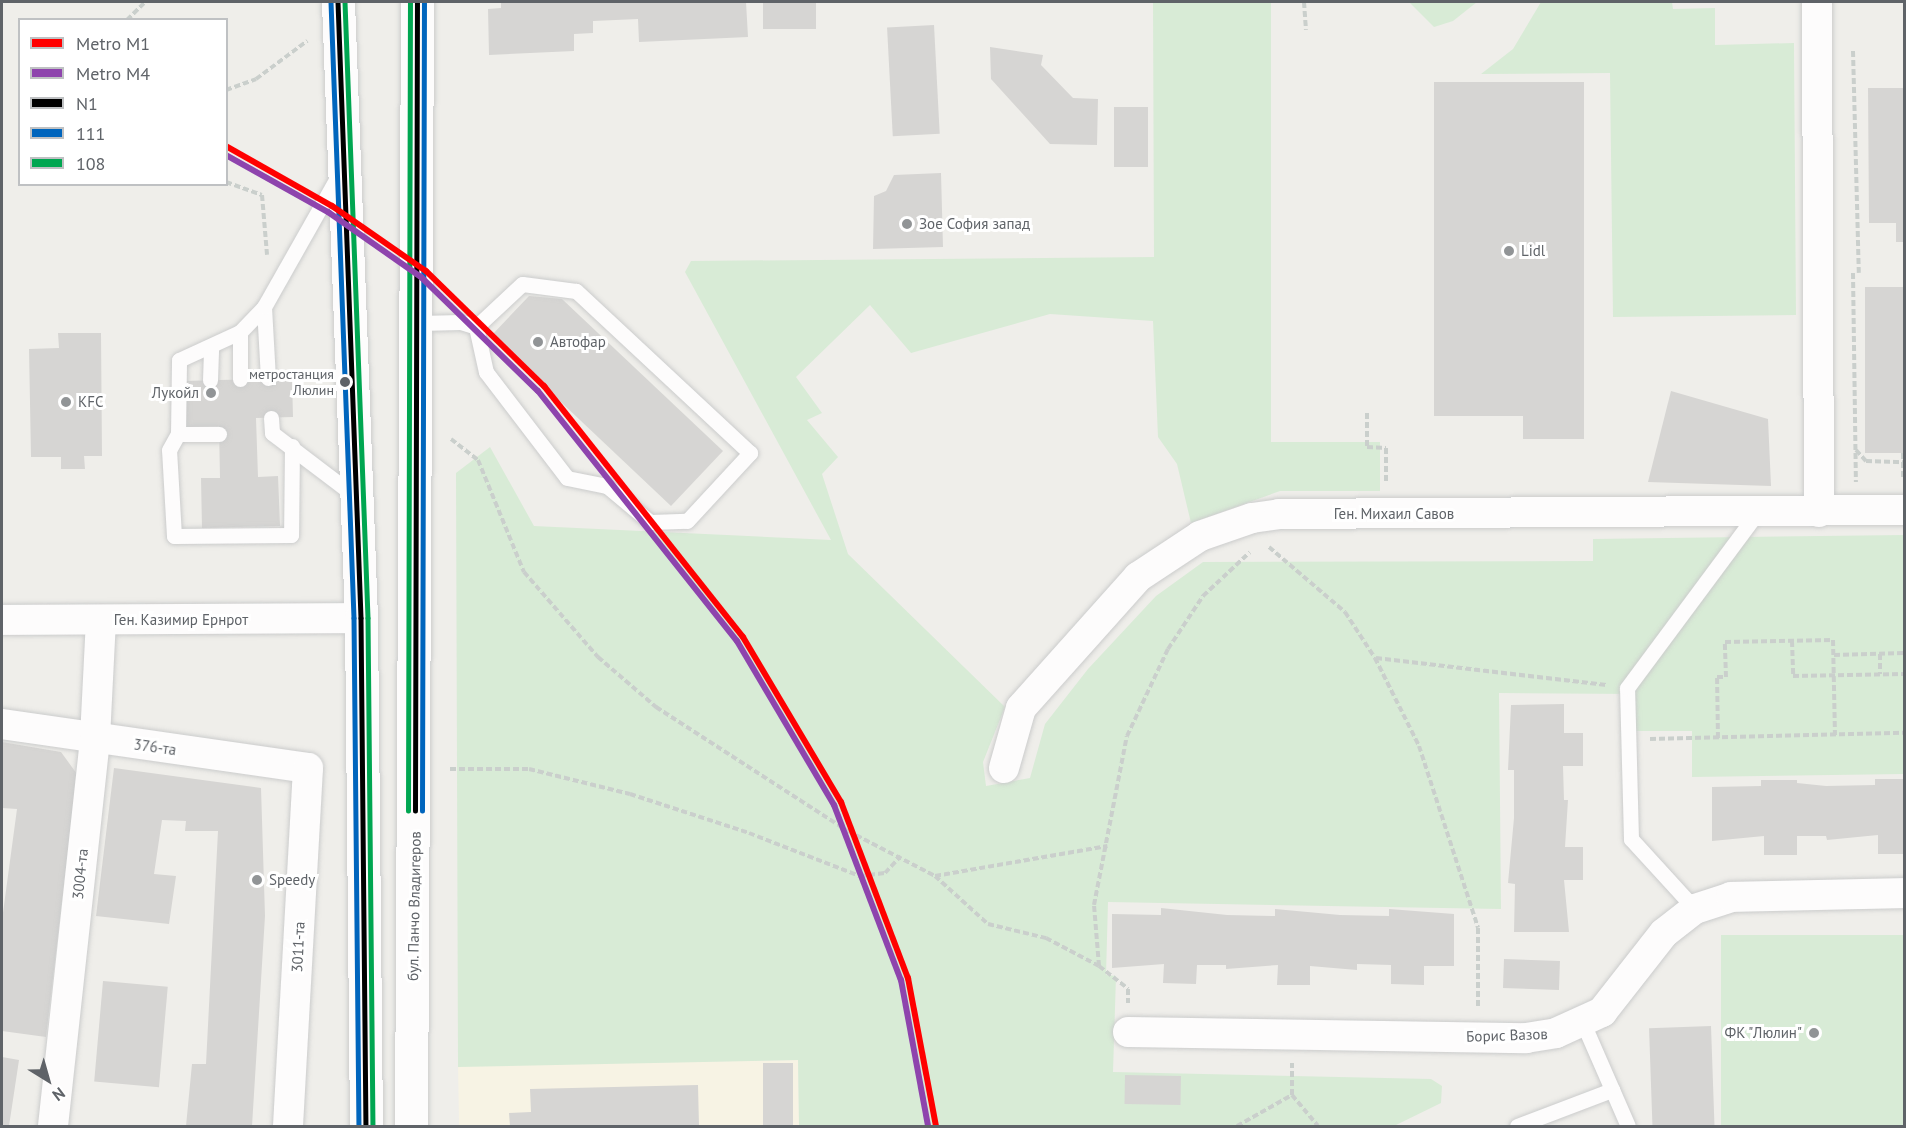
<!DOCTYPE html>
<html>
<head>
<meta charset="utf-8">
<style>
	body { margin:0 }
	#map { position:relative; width:1906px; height:1128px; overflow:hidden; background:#efeeea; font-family:"PT Sans",sans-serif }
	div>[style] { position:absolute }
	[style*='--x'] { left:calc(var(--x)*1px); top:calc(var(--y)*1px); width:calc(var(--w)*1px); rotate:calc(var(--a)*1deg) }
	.commercial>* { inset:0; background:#f7f3e4; transform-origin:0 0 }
	.green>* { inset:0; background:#d8ebd6; transform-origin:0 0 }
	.building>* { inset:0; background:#d6d5d3; transform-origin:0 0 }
	.path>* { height:4px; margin-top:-2px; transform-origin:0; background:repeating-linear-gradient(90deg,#cacfcc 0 6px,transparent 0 9px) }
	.roads { filter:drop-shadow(0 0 2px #cbcccc) drop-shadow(0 0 2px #cbcccc) }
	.lane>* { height:15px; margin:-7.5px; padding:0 7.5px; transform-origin:7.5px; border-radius:7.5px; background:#fdfcfc }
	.street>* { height:30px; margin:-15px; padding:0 15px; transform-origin:15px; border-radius:15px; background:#fdfcfc }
	.secondary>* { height:33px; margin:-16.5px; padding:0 16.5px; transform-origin:16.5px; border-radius:16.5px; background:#fdfcfc }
	.bus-1>* { height:4.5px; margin:-2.25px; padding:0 2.25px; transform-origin:2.25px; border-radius:2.25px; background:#000 }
	.bus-2>* { height:4.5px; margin:-2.25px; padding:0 2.25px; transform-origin:2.25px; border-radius:2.25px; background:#0065bd }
	.bus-3>* { height:4.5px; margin:-2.25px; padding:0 2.25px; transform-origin:2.25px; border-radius:2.25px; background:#00a651 }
	.metro-1>* { height:6px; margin:-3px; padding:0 3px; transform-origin:3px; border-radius:3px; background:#f00 }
	.metro-2>* { height:6px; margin:-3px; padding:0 3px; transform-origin:3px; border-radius:3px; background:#8e44ad }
	.dots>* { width:16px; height:16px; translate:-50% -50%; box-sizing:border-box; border:3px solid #fff; border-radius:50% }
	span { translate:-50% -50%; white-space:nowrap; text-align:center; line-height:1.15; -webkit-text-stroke:6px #fff; paint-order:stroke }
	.bus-label { font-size:14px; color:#5f6368 }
	.right { translate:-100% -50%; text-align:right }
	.poi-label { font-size:15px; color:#5f6368 }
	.left { translate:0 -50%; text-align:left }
	.street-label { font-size:15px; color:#5f6368 }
	.frame { position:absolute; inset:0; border:3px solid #5f6368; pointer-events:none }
	.legend { position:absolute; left:18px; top:18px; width:210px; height:168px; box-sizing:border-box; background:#fff; border:2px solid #bfc1c3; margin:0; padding:8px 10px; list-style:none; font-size:18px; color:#5f6368 }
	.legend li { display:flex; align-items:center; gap:12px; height:30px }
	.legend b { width:30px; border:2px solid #bfc1c3 }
	.north { position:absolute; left:18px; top:1050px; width:60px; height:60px; -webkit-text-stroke:4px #fff; paint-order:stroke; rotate:143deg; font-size:16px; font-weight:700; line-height:24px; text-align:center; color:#5f6368 }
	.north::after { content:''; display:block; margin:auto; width:21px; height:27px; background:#5f6368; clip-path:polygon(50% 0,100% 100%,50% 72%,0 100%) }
</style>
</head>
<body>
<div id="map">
	<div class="commercial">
		<div style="left:798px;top:1060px;width:66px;height:340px;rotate:89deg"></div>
	</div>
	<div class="green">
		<div style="clip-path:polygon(1153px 2px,1271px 2px,1271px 442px,1380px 442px,1380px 491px,1280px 491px,1191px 523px,1177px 464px,1158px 437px,1153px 321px,1050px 314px,911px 353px,870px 305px,796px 377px,822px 413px,807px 420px,838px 457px,822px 474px,848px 554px,1005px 707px,983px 762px,986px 786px,1030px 778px,1045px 724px,1088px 669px,1156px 596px,1203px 562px,1593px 561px,1593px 539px,1904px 535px,1904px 774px,1692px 777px,1692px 731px,1636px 731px,1635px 694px,1499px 693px,1501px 909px,1108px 902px,1106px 975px,1116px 976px,1113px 1072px,1431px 1079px,1442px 1086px,1441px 1103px,1394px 1126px,799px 1126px,798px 1060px,458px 1067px,456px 473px,490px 447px,534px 526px,831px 540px,685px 272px,691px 261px,1154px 257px)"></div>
		<div style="clip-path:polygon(1409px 2px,1477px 2px,1453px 21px,1434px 27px)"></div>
		<div style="clip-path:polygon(1541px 2px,1672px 2px,1673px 9px,1715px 8px,1715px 45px,1794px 43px,1796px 315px,1613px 317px,1610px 73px,1481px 74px,1513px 49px)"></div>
		<div style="left:1904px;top:935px;width:191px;height:183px;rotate:90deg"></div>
	</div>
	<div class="building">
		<div style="clip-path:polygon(501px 2px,746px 2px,748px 37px,639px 42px,638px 19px,593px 21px,593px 33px,574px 34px,574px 51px,489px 55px,488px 9px,501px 8px)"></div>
		<div style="left:763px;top:2px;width:53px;height:27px"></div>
		<div style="left:934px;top:25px;width:109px;height:47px;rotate:87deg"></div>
		<div style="clip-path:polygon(990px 47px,1043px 55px,1041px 65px,1073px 98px,1098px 99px,1097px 145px,1050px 144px,991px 79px)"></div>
		<div style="clip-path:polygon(1434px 82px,1584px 82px,1584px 439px,1523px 439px,1523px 416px,1434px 416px)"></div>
		<div style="clip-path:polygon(1868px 88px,1904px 88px,1904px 242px,1896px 242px,1896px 223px,1869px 223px)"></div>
		<div style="left:1114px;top:107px;width:34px;height:60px"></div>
		<div style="clip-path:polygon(941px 173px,943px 247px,873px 249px,874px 196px,886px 191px,894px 175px)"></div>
		<div style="left:1904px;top:287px;width:166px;height:39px;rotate:90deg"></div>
		<div style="clip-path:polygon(529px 296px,562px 299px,723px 451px,671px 506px,491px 336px)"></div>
		<div style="clip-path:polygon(58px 333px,101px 333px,102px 456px,84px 456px,85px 469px,61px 469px,61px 457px,31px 457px,29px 349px,59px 348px)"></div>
		<div style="clip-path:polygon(292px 378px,293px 417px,256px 418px,258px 477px,278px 476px,280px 526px,202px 528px,201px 478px,220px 478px,219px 426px,186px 427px,185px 381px)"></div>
		<div style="clip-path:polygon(1671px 391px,1768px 419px,1771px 486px,1648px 482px)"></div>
		<div style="clip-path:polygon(1564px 704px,1564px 733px,1583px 733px,1583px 766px,1563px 766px,1564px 800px,1568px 800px,1565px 847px,1583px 847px,1583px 880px,1564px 880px,1569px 932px,1514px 932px,1515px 884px,1508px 883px,1514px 818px,1514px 770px,1508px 770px,1511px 705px)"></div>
		<div style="clip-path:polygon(2px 742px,61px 752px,77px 774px,46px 1037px,2px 1031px,2px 920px,17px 809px,2px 808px)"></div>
		<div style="clip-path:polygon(114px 768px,261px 788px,265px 916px,252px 1126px,186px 1126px,192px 1064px,206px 1064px,218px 831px,185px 831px,186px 821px,162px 820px,154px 874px,176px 876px,169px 924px,96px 916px)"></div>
		<div style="clip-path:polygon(1875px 779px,1904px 779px,1904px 854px,1878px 854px,1878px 835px,1827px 840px,1826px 836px,1797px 836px,1797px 855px,1764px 855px,1764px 836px,1712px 841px,1712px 787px,1761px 786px,1761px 780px,1797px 780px,1797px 783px,1826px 786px,1875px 785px)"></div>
		<div style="clip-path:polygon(1161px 908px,1227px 915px,1275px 916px,1275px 909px,1340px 915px,1389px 916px,1389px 909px,1454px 914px,1454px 966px,1424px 966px,1424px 985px,1391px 984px,1391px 965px,1357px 964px,1357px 970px,1310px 966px,1310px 985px,1277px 985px,1278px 965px,1226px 969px,1226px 965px,1197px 965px,1196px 984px,1163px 983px,1164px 964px,1112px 968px,1112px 914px,1161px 915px)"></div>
		<div style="left:1504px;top:959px;width:56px;height:29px;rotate:2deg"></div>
		<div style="left:103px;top:981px;width:65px;height:101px;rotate:5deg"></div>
		<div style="left:1711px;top:1026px;width:100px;height:62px;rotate:88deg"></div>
		<div style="clip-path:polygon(2px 1057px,19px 1060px,9px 1126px,2px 1126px)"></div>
		<div style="left:763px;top:1063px;width:30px;height:63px"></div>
		<div style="left:1125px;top:1075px;width:56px;height:29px;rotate:1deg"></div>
		<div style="clip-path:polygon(698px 1085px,699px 1126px,510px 1126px,509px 1113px,531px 1112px,530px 1089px)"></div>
	</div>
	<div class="path">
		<div style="--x:1304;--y:2;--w:28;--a:86"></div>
		<div style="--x:127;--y:20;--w:25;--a:-45"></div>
		<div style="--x:1853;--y:51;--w:222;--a:88.5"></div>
		<div style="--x:226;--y:90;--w:32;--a:-20"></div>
		<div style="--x:256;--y:79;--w:64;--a:-36.7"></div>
		<div style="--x:226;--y:182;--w:38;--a:20"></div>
		<div style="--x:262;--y:195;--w:60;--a:85.2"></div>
		<div style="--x:1853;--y:273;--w:209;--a:89.2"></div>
		<div style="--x:1367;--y:413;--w:34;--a:90"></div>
		<div style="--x:1367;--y:447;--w:19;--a:3"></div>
		<div style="--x:1386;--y:448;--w:35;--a:90"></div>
		<div style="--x:451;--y:439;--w:34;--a:38"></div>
		<div style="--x:478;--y:460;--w:121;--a:67.7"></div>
		<div style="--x:524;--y:572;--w:113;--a:49"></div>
		<div style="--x:598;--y:657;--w:77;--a:40.8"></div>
		<div style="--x:656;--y:707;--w:229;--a:32.9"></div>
		<div style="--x:848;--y:831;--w:98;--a:27.3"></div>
		<div style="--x:935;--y:876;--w:72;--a:42.2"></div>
		<div style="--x:988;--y:924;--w:60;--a:13.6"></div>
		<div style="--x:1046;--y:938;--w:60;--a:27.8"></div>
		<div style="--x:1099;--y:966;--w:37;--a:38"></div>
		<div style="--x:1128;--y:989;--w:14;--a:90"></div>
		<div style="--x:1856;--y:450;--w:15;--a:48"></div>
		<div style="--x:1866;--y:461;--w:38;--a:2"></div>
		<div style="--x:1903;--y:453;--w:26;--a:90"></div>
		<div style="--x:1269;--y:547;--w:100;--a:40.5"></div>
		<div style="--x:1345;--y:612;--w:55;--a:56.9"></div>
		<div style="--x:1375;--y:658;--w:98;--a:63.4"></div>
		<div style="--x:1419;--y:746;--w:191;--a:72"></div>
		<div style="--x:1478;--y:928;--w:79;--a:90"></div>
		<div style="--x:1792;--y:641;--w:35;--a:88"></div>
		<div style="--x:1793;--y:676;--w:111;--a:-1"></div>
		<div style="--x:1880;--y:654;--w:20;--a:90"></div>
		<div style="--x:1834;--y:655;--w:70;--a:-1.6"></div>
		<div style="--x:1376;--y:658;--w:232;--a:6.7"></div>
		<div style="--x:1718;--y:738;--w:61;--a:-90.9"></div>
		<div style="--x:1717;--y:677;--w:9;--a:0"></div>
		<div style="--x:1726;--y:677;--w:35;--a:-92"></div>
		<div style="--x:1725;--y:642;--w:108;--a:-1.1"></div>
		<div style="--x:1833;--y:640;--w:95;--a:88.8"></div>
		<div style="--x:1650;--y:739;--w:254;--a:-1.4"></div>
		<div style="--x:450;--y:769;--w:79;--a:0"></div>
		<div style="--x:529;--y:769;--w:104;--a:13.9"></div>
		<div style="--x:630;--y:794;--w:125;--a:18.1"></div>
		<div style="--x:749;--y:833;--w:119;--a:21.2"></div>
		<div style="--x:860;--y:876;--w:25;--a:-7"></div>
		<div style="--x:885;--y:873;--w:23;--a:-47"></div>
		<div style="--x:935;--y:876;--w:175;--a:-9.9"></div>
		<div style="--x:1099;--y:966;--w:61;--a:-94.7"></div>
		<div style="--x:1094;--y:905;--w:172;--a:-79"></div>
		<div style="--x:1127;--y:736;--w:96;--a:-64.8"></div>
		<div style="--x:1168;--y:649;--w:64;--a:-56.6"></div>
		<div style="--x:1203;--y:596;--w:64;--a:-43.1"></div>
		<div style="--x:1292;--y:1095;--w:40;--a:50"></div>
		<div style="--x:1237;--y:1126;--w:63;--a:-29.4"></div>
		<div style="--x:1292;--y:1095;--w:32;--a:-90"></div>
	</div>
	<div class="roads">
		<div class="lane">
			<div style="--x:264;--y:307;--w:71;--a:86.8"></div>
			<div style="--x:419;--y:323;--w:42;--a:-1.4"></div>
			<div style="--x:461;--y:322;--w:16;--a:18"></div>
			<div style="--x:476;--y:327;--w:46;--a:77.5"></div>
			<div style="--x:486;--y:372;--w:133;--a:52.6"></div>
			<div style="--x:567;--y:478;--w:41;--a:11.3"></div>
			<div style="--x:607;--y:486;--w:56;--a:39.9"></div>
			<div style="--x:650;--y:522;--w:37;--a:-2"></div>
			<div style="--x:687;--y:521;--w:93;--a:-47.2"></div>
			<div style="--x:750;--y:453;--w:238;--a:-137"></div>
			<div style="--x:576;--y:291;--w:54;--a:-172.6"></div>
			<div style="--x:522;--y:284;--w:63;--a:136.9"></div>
			<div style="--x:240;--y:379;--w:47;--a:-90"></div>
			<div style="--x:210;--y:380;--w:32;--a:-88"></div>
			<div style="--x:271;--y:418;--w:15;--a:86"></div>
			<div style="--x:272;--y:433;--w:104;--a:37.2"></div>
			<div style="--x:178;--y:434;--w:41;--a:0"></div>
			<div style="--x:292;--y:446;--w:89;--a:90.6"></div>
			<div style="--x:291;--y:535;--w:117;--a:179.5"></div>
			<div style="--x:174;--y:536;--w:86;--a:-93.3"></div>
			<div style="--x:169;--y:450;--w:18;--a:-61"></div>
			<div style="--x:178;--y:434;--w:74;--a:-89.2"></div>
			<div style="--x:179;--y:360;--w:67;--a:-24.7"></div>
			<div style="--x:240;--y:332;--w:35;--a:-46"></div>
			<div style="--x:264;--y:307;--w:150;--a:-60.5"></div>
			<div style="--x:1695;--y:909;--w:95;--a:-132.4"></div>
			<div style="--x:1631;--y:839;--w:151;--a:-91.5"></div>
			<div style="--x:1627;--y:688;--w:218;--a:-53.4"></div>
			<div style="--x:1583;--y:1023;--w:112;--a:66.4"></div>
			<div style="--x:1517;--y:1126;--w:102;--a:-20.8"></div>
		</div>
		<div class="street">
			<div style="--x:1817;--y:2;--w:510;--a:89.78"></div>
			<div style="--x:2;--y:620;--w:359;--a:-0.3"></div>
			<div style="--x:2;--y:724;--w:309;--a:8.2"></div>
			<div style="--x:308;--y:768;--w:359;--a:93.2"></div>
			<div style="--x:1004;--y:768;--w:62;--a:-74.2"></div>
			<div style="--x:1021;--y:708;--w:176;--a:-48.2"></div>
			<div style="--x:1138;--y:577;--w:74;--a:-33.5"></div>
			<div style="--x:1200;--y:536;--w:55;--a:-19.1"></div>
			<div style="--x:1252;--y:518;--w:27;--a:-8"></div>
			<div style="--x:1279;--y:514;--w:625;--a:-0.37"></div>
			<div style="--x:1128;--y:1032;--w:398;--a:0.9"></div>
			<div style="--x:1526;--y:1038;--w:30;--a:-9"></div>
			<div style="--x:1556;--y:1033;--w:51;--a:-24.5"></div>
			<div style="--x:1602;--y:1012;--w:100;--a:-51.9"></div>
			<div style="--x:1664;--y:933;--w:39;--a:-38"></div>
			<div style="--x:1695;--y:909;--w:38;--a:-18"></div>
			<div style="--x:1731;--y:897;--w:173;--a:-1.3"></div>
			<div style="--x:53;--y:1126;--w:390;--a:-83.8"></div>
			<div style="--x:95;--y:738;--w:118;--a:-87.1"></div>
		</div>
		<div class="secondary">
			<div style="--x:338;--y:2;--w:616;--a:87.86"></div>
			<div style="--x:361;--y:618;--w:508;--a:89.44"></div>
			<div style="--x:411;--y:1126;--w:1124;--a:-89.69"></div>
		</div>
	</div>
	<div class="bus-1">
		<div style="--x:338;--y:2;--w:616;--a:87.86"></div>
		<div style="--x:361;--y:618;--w:508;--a:89.44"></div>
		<div style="--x:415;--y:811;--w:809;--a:-89.86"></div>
	</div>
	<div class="bus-2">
		<div style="--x:331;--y:2;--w:616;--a:87.86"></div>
		<div style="--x:354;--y:618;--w:508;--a:89.44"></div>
		<div style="--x:422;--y:811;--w:809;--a:-89.86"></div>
	</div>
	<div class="bus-3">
		<div style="--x:345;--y:2;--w:616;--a:87.86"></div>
		<div style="--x:368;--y:618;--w:508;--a:89.44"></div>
		<div style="--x:408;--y:811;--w:809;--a:-89.86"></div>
	</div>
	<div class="metro-1">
		<div style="--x:226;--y:146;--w:122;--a:29.5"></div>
		<div style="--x:332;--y:206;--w:114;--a:34.7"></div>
		<div style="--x:426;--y:271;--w:165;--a:44.3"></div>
		<div style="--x:544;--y:386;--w:320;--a:51.6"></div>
		<div style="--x:743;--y:637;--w:192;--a:59.3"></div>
		<div style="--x:841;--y:802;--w:188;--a:69.2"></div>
		<div style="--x:908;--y:978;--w:151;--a:79.3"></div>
	</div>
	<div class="metro-2">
		<div style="--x:226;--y:155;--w:117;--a:29.2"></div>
		<div style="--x:328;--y:212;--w:113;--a:35"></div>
		<div style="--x:421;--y:277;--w:163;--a:44.3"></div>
		<div style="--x:538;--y:391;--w:320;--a:51.5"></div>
		<div style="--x:737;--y:641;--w:191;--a:59.4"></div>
		<div style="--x:834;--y:805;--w:187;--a:69.1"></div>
		<div style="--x:901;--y:980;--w:148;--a:79.5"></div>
	</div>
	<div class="dots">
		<div style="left:907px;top:224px;background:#919496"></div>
		<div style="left:1509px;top:251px;background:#919496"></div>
		<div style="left:538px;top:342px;background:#919496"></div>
		<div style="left:345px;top:382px;background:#5f6368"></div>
		<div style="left:211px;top:393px;background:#919496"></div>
		<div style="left:66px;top:402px;background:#919496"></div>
		<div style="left:257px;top:880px;background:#919496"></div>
		<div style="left:1814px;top:1033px;background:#919496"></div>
	</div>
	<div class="bus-label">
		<span class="right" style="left:334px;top:382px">метростанция<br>Люлин</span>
	</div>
	<div class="poi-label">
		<span class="left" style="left:919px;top:224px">Зое София запад</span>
		<span class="left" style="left:1521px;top:251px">Lidl</span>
		<span class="left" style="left:550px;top:342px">Автофар</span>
		<span class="right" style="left:199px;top:393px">Лукойл</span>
		<span class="left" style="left:78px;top:402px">KFC</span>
		<span class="left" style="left:269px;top:880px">Speedy</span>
		<span class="right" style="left:1802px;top:1033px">ФК "Люлин"</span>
	</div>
	<div class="street-label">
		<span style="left:1394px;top:514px">Ген. Михаил Савов</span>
		<span style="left:181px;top:620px">Ген. Казимир Ернрот</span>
		<span style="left:155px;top:747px;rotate:8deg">376-та</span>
		<span style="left:80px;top:874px;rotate:-84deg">3004-та</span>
		<span style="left:414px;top:906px;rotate:-89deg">бул. Панчо Владигеров</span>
		<span style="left:298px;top:947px;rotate:-87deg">3011-та</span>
		<span style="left:1507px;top:1035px;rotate:-2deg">Борис Вазов</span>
	</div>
	<div class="frame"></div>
	<ul class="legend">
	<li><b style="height:8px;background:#f00"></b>Metro M1</li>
	<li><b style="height:8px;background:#8e44ad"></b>Metro M4</li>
	<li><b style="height:8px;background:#000"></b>N1</li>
	<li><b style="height:8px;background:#0065bd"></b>111</li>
	<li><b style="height:8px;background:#00a651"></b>108</li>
	</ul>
	<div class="north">N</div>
</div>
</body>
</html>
